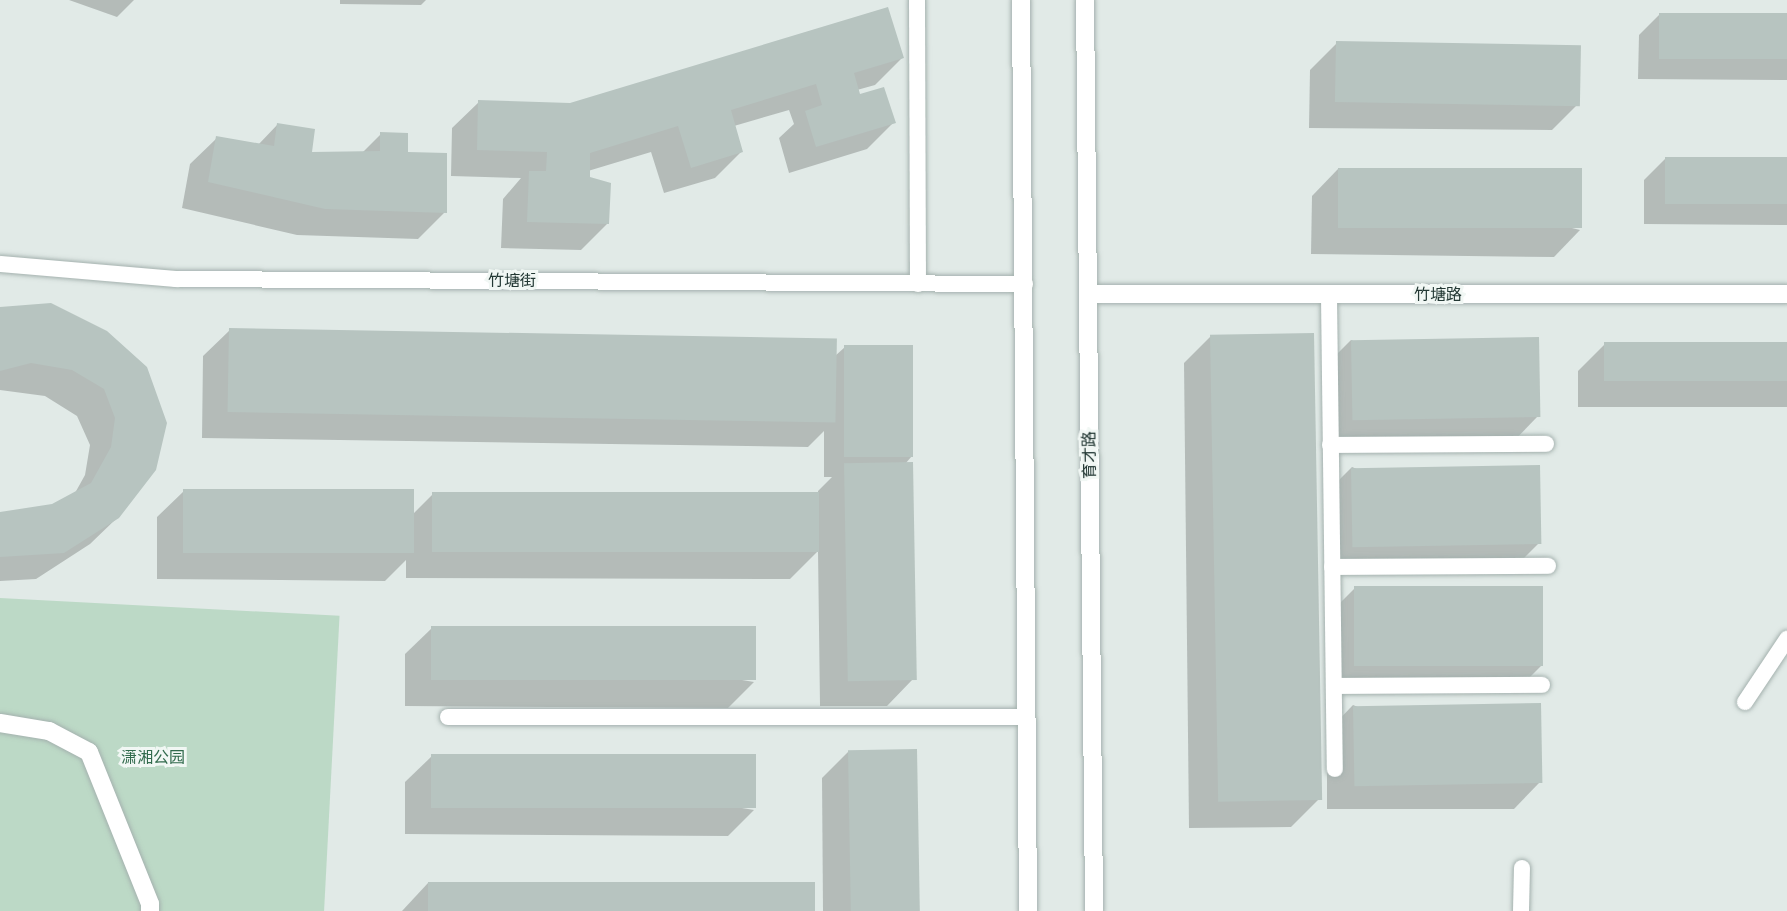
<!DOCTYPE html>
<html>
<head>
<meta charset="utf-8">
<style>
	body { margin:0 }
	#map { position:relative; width:1787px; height:911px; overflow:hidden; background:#e1eae7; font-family:"DM Sans","Noto Sans SC",sans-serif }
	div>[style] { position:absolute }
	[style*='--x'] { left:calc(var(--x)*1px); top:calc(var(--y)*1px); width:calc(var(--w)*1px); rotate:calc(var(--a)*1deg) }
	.green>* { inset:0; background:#bcd9c6; transform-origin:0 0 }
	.shadow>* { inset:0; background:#0003 }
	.building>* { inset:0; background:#b7c4c0; transform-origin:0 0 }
	.roads { filter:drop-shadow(0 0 2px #a4b1ae) drop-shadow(0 0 2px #a4b1ae) }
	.lane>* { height:16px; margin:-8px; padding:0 8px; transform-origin:8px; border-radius:8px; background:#fff }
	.street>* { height:18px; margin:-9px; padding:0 9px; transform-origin:9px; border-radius:9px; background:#fff }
	.secondary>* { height:18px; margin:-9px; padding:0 9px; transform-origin:9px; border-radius:9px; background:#fff }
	span { translate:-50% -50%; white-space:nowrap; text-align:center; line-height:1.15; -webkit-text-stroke:6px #f1f7f4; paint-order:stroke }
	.street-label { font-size:16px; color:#233834 }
	.park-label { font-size:16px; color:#326b4d }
</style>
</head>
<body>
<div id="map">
	<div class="green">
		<div style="left:0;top:598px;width:340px;height:313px;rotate:3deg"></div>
	</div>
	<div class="shadow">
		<div style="clip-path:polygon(69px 0,134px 0,117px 17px)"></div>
		<div style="clip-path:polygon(340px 0,426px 0,421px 5px,340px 4px)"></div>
		<div style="clip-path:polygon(1660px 14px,1787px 15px,1787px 80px,1638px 79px,1639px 35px)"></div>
		<div style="clip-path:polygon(1337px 43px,1578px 104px,1552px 130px,1309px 128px,1310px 70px)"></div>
		<div style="clip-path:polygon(902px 58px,875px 85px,857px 90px,859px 96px,894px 122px,867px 149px,789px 173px,779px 138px,794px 124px,789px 110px,734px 126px,742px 151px,715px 178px,664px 193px,651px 152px,588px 171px,588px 178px,608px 223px,581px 250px,501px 248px,503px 199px,521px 178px,451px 176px,452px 128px,479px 102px,571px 104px)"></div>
		<div style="clip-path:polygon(278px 124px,311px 153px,362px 153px,381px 134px,406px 154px,445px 212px,418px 239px,297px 235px,182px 208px,190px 164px,217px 138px,258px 145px)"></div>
		<div style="clip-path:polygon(1665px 159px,1787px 160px,1787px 225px,1644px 224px,1644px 180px)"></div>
		<div style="clip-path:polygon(1338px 169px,1580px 230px,1554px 257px,1311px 254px,1312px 196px)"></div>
		<div style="clip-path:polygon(0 308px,146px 368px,118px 517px,90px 544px,36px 579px,0 581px,0 514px,52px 505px,75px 493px,85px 475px,90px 445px,77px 416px,45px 396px,0 390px)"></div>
		<div style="clip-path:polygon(230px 330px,835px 356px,845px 347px,912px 456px,905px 464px,913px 679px,887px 706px,820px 706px,818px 551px,790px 579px,406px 578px,406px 560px,385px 581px,157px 579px,157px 517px,184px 491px,412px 515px,433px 494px,818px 496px,818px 491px,832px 477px,824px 477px,824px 431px,808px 447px,202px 438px,203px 356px)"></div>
		<div style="clip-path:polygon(1211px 336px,1318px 800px,1291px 827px,1189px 828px,1184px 363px)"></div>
		<div style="clip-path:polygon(1351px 340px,1538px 416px,1512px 443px,1325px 444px,1325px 366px)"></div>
		<div style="clip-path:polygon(1787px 343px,1787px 407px,1578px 407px,1578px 371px,1605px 344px)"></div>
		<div style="clip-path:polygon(1352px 467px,1539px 543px,1512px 570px,1326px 571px,1325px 494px)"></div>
		<div style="clip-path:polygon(1354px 589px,1542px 665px,1515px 692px,1328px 693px,1327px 616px)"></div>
		<div style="clip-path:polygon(432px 628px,754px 682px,728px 708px,405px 706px,405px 654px)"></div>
		<div style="clip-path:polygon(1353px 705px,1540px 782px,1514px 809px,1327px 809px,1327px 732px)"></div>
		<div style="clip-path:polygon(849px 751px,917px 911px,823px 911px,822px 778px)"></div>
		<div style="clip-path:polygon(432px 756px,754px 810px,728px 836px,405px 834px,405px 782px)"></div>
		<div style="clip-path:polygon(428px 883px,813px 911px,402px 911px)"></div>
	</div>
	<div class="building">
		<div style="clip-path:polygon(888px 7px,904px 58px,854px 73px,860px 94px,884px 87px,896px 123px,816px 147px,805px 111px,822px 105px,816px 84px,731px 110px,743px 152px,691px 168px,678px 126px,590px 153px,590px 177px,611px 183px,609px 224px,527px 222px,529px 171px,546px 171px,547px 152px,477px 150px,478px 100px,570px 103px)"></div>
		<div style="left:1659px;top:13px;width:128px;height:46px"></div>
		<div style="left:1336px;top:41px;width:245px;height:61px;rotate:1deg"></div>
		<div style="clip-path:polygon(277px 123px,315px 129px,312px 152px,380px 151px,380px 132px,408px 133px,408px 152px,447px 153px,447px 213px,325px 209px,208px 182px,216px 136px,274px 146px)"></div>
		<div style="left:1665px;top:157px;width:122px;height:47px"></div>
		<div style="left:1338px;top:168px;width:244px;height:60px"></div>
		<div style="clip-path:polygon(51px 303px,107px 331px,147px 367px,167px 423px,156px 470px,119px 518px,64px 553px,0 557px,0 512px,52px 504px,91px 483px,111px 447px,115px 418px,104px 389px,72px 370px,31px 363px,0 371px,0 307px)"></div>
		<div style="left:229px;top:328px;width:608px;height:84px;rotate:1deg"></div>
		<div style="left:1314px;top:333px;width:467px;height:104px;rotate:89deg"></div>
		<div style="left:1539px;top:337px;width:80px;height:188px;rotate:89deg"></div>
		<div style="left:1604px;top:342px;width:183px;height:39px"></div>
		<div style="left:844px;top:345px;width:69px;height:112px"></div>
		<div style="left:913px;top:462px;width:218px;height:69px;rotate:89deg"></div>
		<div style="left:1540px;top:465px;width:79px;height:189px;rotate:89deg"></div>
		<div style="left:183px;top:489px;width:231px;height:64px"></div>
		<div style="left:432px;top:492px;width:387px;height:60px"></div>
		<div style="left:1543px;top:586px;width:80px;height:189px;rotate:90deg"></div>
		<div style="left:431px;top:626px;width:325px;height:54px"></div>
		<div style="left:1541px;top:703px;width:80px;height:188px;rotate:89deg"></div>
		<div style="left:917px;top:749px;width:162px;height:69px;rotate:89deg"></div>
		<div style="left:431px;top:754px;width:325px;height:54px"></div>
		<div style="left:428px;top:882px;width:387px;height:29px"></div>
	</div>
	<div class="roads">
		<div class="lane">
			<div style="--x:917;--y:0;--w:284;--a:89.8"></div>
			<div style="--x:0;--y:264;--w:177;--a:4.9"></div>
			<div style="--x:176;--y:279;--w:849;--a:0.34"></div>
			<div style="--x:1329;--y:296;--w:473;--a:89.3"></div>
			<div style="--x:1330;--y:445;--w:216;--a:-0.3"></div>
			<div style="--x:1332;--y:567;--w:216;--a:-0.3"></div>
			<div style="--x:1334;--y:686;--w:208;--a:-0.3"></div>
			<div style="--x:1745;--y:702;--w:76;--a:-56.3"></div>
			<div style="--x:448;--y:717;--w:579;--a:0"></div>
			<div style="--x:1521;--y:911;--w:43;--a:-88.7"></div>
		</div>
		<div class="street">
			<div style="--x:0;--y:723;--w:50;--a:9.3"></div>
			<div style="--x:49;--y:731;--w:45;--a:27.7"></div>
			<div style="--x:89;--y:752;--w:164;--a:68.1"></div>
			<div style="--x:150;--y:904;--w:7;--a:90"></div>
		</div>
		<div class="secondary">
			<div style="--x:1021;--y:0;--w:911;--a:89.56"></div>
			<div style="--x:1085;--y:0;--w:911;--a:89.43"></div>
			<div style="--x:1088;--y:294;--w:699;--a:0"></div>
		</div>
	</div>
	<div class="street-label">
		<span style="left:512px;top:281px">竹塘街</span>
		<span style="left:1438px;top:295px">竹塘路</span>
		<span style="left:1090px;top:455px;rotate:-91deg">育才路</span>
	</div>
	<div class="park-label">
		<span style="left:153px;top:758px">潇湘公园</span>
	</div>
</div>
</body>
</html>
